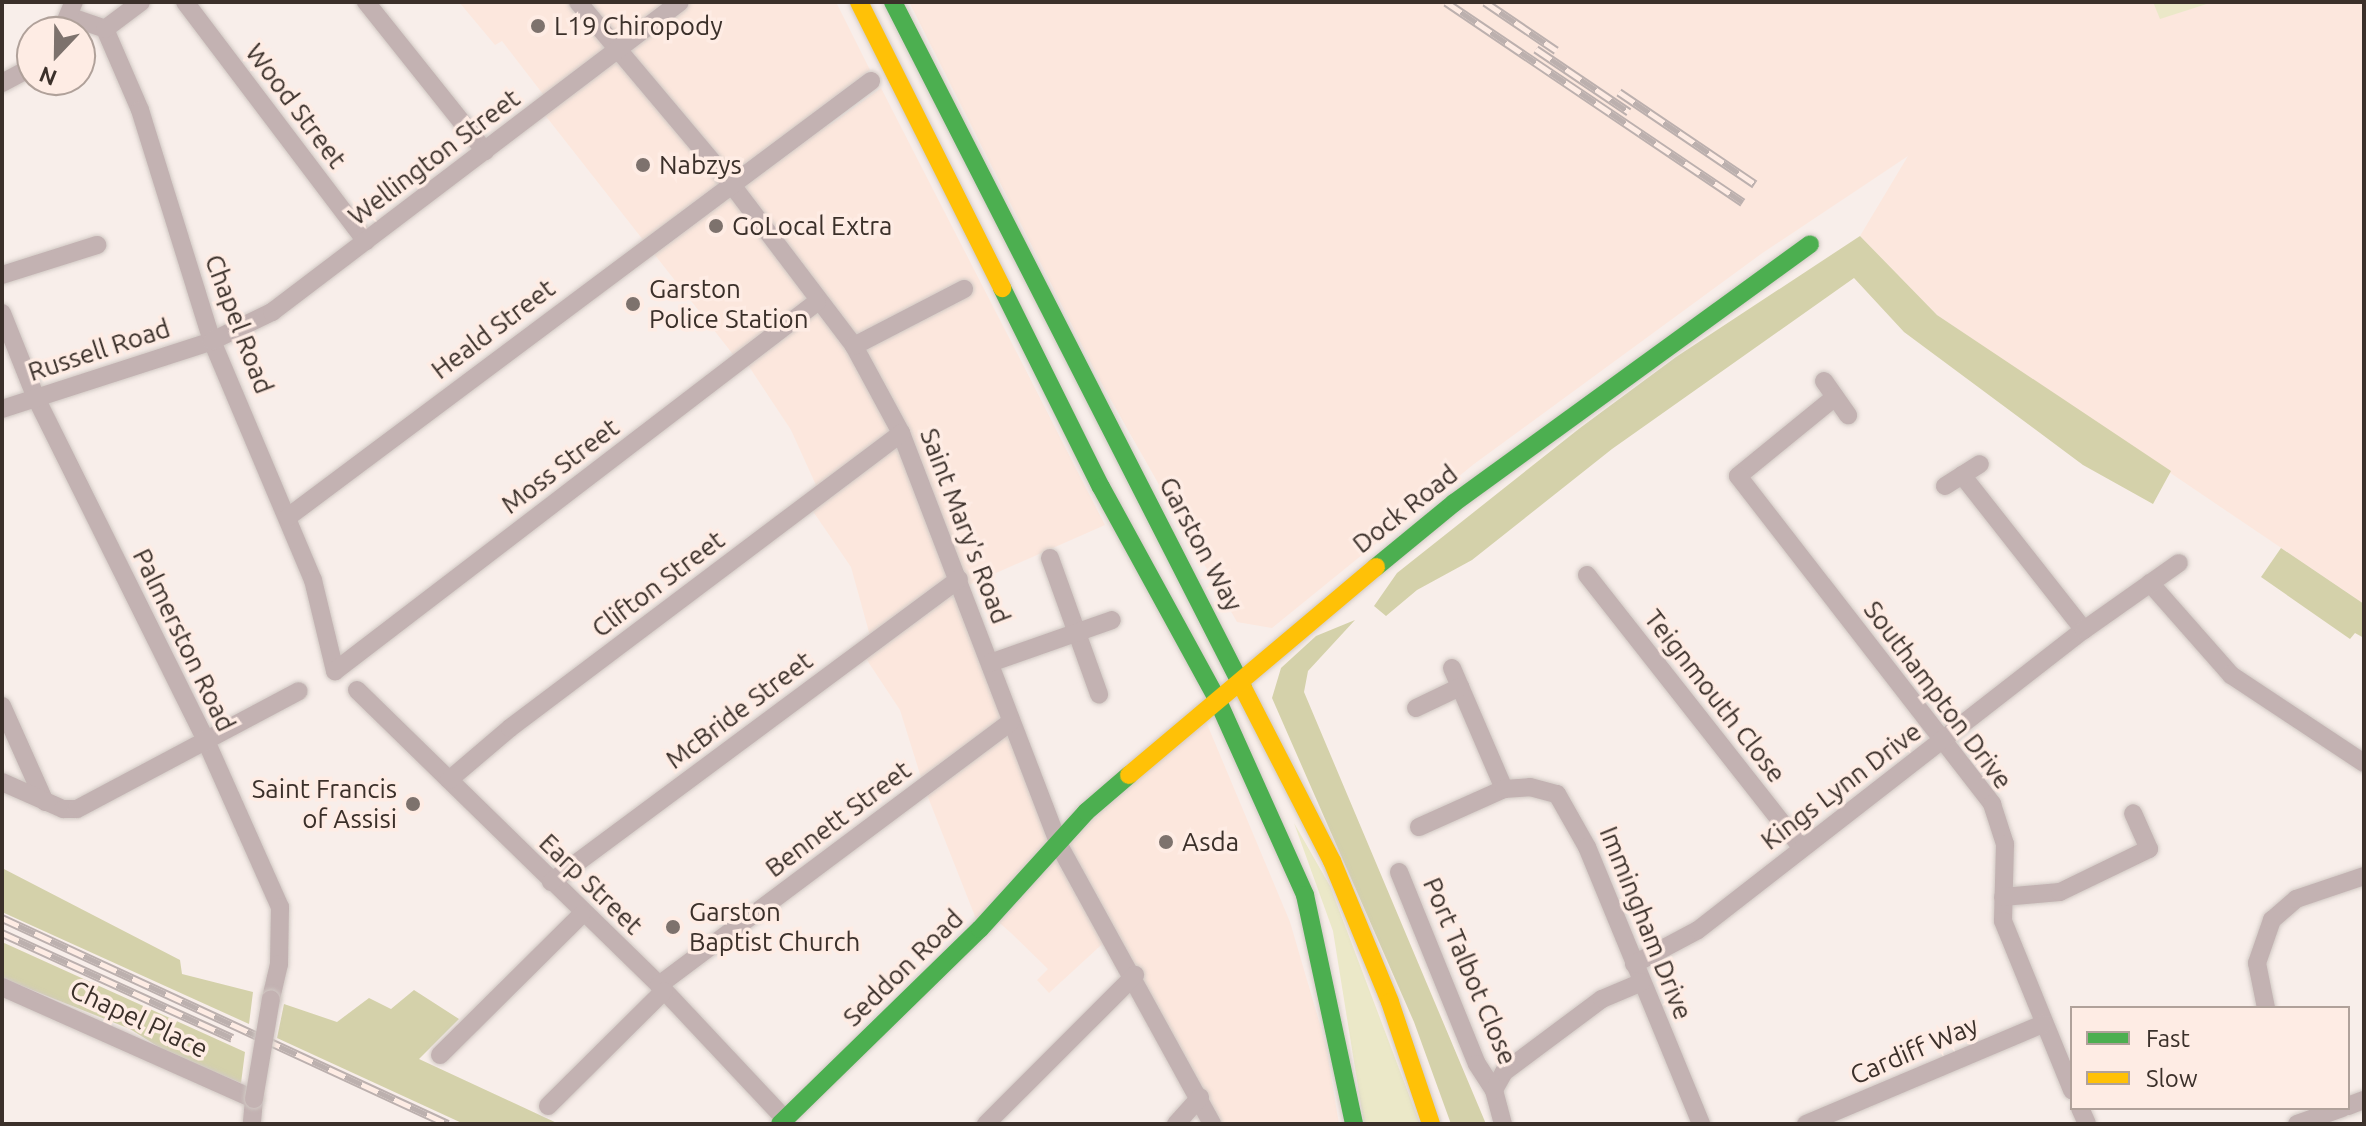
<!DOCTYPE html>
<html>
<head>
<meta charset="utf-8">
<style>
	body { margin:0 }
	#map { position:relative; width:2366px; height:1126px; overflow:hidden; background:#f8eeea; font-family:Ubuntu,sans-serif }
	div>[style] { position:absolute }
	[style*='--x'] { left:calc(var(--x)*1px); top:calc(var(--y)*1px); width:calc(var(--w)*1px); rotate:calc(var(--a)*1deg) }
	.built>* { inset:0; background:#fce7dd }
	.green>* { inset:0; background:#ebe8c8 }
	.forest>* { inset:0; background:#d4d1aa }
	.roads { filter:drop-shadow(0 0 2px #d1c9c4) drop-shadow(0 0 2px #d1c9c4) }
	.street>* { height:18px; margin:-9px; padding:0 9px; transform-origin:9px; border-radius:9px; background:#c3b2b2 }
	.fast>* { height:18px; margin:-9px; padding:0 9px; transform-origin:9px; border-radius:9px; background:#4caf50 }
	.slow>* { height:18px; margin:-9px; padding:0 9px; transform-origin:9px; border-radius:9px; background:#ffc107 }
	.rail>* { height:9px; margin-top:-4.5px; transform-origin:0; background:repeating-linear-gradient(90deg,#feece4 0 18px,#bcb0ae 0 36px); box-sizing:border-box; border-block:2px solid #bcb0ae }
	.bridges { filter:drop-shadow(0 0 2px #d1c9c4) drop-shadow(0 0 2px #d1c9c4) }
	.street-bridge>* { height:18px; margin:-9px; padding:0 9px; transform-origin:9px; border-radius:9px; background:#c3b2b2 }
	.dots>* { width:22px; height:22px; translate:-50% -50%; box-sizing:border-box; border:4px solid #feece4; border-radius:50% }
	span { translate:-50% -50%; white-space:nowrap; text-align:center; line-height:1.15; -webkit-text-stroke:7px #feece4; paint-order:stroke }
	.poi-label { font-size:26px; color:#3b302a }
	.left { translate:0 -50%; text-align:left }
	.right { translate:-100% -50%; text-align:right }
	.street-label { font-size:26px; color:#3b302a }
	.frame { position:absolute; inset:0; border:4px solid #3b302a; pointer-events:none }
	.legend { position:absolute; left:2070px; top:1006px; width:280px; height:104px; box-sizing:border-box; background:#feece4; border:2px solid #b0a19a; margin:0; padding:10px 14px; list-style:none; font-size:24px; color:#3b302a }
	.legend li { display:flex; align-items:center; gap:16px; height:40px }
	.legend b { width:40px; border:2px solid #b0a19a }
	.north { position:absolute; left:16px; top:16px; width:80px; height:80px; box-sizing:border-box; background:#feece4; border:2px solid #b0a19a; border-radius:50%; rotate:202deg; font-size:22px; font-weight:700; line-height:32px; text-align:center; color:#3b302a }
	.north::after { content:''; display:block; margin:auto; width:28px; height:36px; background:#7d726d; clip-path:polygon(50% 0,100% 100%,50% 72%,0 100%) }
</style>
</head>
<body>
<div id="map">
	<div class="built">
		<div style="clip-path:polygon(459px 2px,836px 2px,870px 70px,817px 110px,830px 125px,881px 88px,1105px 525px,962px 588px,1060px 846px,1202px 712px,1290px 922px,1326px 1045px,1339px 1124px,1212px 1124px,1111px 936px,1049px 993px,1037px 980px,1048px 969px,1011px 933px,993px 917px,980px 929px,924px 787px,900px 710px,861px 651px,872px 643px,851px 567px,808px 504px,820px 494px,791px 430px,744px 359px,739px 362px,541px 110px,549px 102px,502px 41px,495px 45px)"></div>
		<div style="clip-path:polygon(909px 2px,2153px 2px,2161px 18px,2213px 2px,2364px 2px,2364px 604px,1937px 315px,1860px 236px,1908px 156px,1761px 254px,1474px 464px,1272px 628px,1237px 622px,1099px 379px)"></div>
	</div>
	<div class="green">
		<div style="clip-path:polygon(2153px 2px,2213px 2px,2160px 19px)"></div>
		<div style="clip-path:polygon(1294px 823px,1330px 886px,1420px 1124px,1364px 1124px,1333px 931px)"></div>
	</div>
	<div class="forest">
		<div style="clip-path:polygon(1860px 236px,1937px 315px,2171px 471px,2153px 504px,2083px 465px,1904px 332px,1854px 278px,1612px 449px,1472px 560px,1417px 590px,1386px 616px,1374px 606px,1397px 573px,1580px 428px,1676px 357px)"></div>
		<div style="clip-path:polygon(2281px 548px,2364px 604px,2364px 638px,2355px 633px,2350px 639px,2261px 577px)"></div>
		<div style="clip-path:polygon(1355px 620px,1308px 671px,1304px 692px,1486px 1124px,1451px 1124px,1414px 1022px,1272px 698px,1281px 668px,1316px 636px)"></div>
		<div style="clip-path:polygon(2px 868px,180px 960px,182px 974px,253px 992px,249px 1024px,2px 912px)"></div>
		<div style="clip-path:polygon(2px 942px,245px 1052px,241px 1083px,170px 1054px,130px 1029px,2px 978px)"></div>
		<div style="clip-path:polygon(414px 990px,459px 1019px,419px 1059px,559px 1124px,464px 1124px,277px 1038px,284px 1004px,337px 1022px,369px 998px,391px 1009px)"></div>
	</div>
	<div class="roads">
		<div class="street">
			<div style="--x:185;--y:2;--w:300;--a:52.9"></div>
			<div style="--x:366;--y:2;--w:191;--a:51.4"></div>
			<div style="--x:578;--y:2;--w:239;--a:49.9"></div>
			<div style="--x:732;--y:185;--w:202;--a:52.8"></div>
			<div style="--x:854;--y:346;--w:99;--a:61.6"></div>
			<div style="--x:901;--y:433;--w:443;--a:69"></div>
			<div style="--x:1060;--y:847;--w:316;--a:61.2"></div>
			<div style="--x:71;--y:17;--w:36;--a:19"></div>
			<div style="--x:105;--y:29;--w:88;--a:66.6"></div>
			<div style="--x:140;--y:110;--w:242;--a:72.7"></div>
			<div style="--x:212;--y:341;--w:259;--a:67.1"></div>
			<div style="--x:313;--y:580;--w:94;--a:76.4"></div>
			<div style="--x:335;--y:671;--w:607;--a:-37.44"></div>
			<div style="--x:105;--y:29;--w:45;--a:-36.9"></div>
			<div style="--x:61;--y:32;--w:33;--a:-67"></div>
			<div style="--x:2;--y:83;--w:34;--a:-28"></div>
			<div style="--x:2;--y:275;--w:100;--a:-17.5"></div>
			<div style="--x:2;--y:313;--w:92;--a:68.2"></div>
			<div style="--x:36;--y:398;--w:383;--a:63.6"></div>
			<div style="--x:206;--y:741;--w:182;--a:66"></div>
			<div style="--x:280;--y:907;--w:57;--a:91"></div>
			<div style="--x:279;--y:964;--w:36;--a:103"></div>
			<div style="--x:854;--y:346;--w:124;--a:-27.4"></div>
			<div style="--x:1824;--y:381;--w:42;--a:54.8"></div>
			<div style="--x:1835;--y:397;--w:125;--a:140.8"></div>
			<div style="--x:1738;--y:476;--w:415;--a:52.2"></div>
			<div style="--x:1992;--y:804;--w:42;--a:72"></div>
			<div style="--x:2005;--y:844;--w:77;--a:91.5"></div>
			<div style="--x:2003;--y:921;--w:183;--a:67.8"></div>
			<div style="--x:2;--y:409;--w:221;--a:-17.9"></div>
			<div style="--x:212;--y:341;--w:67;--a:-25.8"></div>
			<div style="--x:272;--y:312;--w:512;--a:-37.23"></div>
			<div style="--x:1962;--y:475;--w:197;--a:51.8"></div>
			<div style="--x:1945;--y:486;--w:41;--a:-32.2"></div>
			<div style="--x:288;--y:517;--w:728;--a:-36.79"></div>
			<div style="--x:1050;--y:558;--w:145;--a:70.2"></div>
			<div style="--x:1587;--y:575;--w:347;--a:51.8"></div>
			<div style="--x:2150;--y:583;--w:123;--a:48.6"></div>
			<div style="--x:2231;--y:675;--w:159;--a:33.5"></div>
			<div style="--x:990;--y:663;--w:129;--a:-19.4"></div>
			<div style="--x:1452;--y:668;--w:132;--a:66.7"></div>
			<div style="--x:357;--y:690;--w:422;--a:44.3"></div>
			<div style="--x:659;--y:985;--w:184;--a:46.8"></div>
			<div style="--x:2;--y:706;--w:105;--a:65.9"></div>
			<div style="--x:1416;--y:708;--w:49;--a:-25.5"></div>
			<div style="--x:449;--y:780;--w:80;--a:-40.4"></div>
			<div style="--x:510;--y:728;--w:490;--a:-37"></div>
			<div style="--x:2;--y:782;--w:67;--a:23.9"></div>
			<div style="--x:63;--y:809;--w:14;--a:0"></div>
			<div style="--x:77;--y:809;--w:251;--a:-28"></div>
			<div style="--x:1419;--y:827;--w:93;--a:-24.1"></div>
			<div style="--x:1504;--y:789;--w:26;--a:-4"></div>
			<div style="--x:1530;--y:787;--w:28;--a:15"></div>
			<div style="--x:1557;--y:794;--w:61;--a:60.5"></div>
			<div style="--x:1587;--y:847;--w:300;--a:67.6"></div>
			<div style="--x:1399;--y:872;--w:207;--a:67.9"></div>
			<div style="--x:1477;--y:1064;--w:31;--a:57"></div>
			<div style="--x:551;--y:882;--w:508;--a:-36.6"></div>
			<div style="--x:2003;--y:897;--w:57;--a:-5"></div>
			<div style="--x:2060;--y:892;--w:99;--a:-25.8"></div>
			<div style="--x:2149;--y:849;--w:39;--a:-114"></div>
			<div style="--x:1634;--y:964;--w:72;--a:-28"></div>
			<div style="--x:1698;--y:930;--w:489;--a:-37.9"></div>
			<div style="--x:2084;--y:630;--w:116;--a:-35.2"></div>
			<div style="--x:659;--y:985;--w:439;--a:-36.8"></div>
			<div style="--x:2;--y:987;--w:276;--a:24"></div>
			<div style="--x:254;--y:1099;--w:25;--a:95"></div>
			<div style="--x:2266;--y:1008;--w:46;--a:-101.3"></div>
			<div style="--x:2257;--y:963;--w:46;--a:-70.8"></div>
			<div style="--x:2272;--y:920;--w:32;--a:-41"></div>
			<div style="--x:2296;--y:899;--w:72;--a:-18.7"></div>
			<div style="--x:440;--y:1055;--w:200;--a:-44.8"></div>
			<div style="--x:548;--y:1106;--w:163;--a:-44.8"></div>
			<div style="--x:2348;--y:1106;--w:17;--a:-21"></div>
			<div style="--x:2080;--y:1108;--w:17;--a:66"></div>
			<div style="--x:986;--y:1124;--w:211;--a:-45"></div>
			<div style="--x:1176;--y:1124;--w:36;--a:-48"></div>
			<div style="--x:1503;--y:1124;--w:35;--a:-105"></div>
			<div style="--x:1494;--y:1090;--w:21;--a:-61"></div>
			<div style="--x:1504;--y:1072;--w:122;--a:-36.7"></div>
			<div style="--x:1602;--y:999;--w:43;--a:-23"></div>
			<div style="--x:1806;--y:1124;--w:257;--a:-22.9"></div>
			<div style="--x:2297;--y:1124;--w:48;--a:-19.6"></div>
		</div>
		<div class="fast">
			<div style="--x:893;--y:2;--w:770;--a:62.97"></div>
			<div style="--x:1002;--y:288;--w:222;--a:63.6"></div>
			<div style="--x:1101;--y:487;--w:242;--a:61.3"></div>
			<div style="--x:1217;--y:699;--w:215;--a:65.8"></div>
			<div style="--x:1305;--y:895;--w:234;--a:77.9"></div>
			<div style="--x:1376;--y:567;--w:101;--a:-39.4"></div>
			<div style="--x:1454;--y:503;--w:440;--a:-36"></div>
			<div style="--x:780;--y:1124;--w:279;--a:-44.3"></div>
			<div style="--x:980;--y:929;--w:158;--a:-47.8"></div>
			<div style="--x:1086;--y:812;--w:57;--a:-40.7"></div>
		</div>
		<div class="slow">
			<div style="--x:859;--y:2;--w:320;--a:63.4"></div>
			<div style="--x:1243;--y:688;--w:195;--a:62.8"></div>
			<div style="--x:1332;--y:861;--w:152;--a:67.6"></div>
			<div style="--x:1390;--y:1002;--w:129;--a:71.4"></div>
			<div style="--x:1129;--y:775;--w:323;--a:-40.1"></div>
		</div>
	</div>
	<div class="rail">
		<div style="--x:1446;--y:2;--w:358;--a:34"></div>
		<div style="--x:1485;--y:2;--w:86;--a:34.1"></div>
		<div style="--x:1536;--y:49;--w:112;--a:34.1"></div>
		<div style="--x:1619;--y:92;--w:164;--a:34.1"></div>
		<div style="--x:2;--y:918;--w:491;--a:24.8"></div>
		<div style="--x:2;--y:933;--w:253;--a:24.5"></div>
	</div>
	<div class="bridges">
		<div class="street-bridge">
			<div style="--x:254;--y:1099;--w:101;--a:-80.4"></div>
		</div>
	</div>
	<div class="dots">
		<div style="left:538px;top:26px;background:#7d726d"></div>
		<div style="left:643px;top:165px;background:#7d726d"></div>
		<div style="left:716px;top:226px;background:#7d726d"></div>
		<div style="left:633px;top:304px;background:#7d726d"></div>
		<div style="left:413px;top:804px;background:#7d726d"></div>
		<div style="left:1166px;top:842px;background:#7d726d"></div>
		<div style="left:673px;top:927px;background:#7d726d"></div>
	</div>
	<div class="poi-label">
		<span class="left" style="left:554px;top:26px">L19 Chiropody</span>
		<span class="left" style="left:659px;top:165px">Nabzys</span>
		<span class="left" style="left:732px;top:226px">GoLocal Extra</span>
		<span class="left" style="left:649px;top:304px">Garston<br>Police Station</span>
		<span class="right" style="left:397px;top:804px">Saint Francis<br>of Assisi</span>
		<span class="left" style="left:1182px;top:842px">Asda</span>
		<span class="left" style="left:689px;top:927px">Garston<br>Baptist Church</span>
	</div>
	<div class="street-label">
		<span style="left:296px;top:106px;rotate:53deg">Wood Street</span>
		<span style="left:434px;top:157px;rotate:-37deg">Wellington Street</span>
		<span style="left:239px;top:324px;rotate:69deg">Chapel Road</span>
		<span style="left:493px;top:329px;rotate:-37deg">Heald Street</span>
		<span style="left:99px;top:350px;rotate:-18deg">Russell Road</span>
		<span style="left:560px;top:466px;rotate:-37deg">Moss Street</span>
		<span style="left:1405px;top:509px;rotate:-38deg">Dock Road</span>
		<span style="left:965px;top:526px;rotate:69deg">Saint Mary's Road</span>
		<span style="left:1201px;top:544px;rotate:62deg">Garston Way</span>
		<span style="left:658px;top:584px;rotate:-37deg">Clifton Street</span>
		<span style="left:184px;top:640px;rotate:64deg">Palmerston Road</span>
		<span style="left:1938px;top:695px;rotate:53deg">Southampton Drive</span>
		<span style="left:1715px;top:696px;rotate:52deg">Teignmouth Close</span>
		<span style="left:739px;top:710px;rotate:-37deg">McBride Street</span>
		<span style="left:1841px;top:786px;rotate:-37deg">Kings Lynn Drive</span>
		<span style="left:838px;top:819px;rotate:-37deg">Bennett Street</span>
		<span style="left:591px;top:884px;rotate:44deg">Earp Street</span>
		<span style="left:1646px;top:923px;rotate:68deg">Immingham Drive</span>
		<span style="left:903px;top:968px;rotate:-44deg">Seddon Road</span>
		<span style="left:1470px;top:971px;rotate:67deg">Port Talbot Close</span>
		<span style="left:139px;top:1019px;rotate:25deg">Chapel Place</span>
		<span style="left:1914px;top:1050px;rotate:-23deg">Cardiff Way</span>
	</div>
	<div class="frame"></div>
	<ul class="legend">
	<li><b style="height:10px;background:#4caf50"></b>Fast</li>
	<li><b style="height:10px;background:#ffc107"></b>Slow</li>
	</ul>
	<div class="north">N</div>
</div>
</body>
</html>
